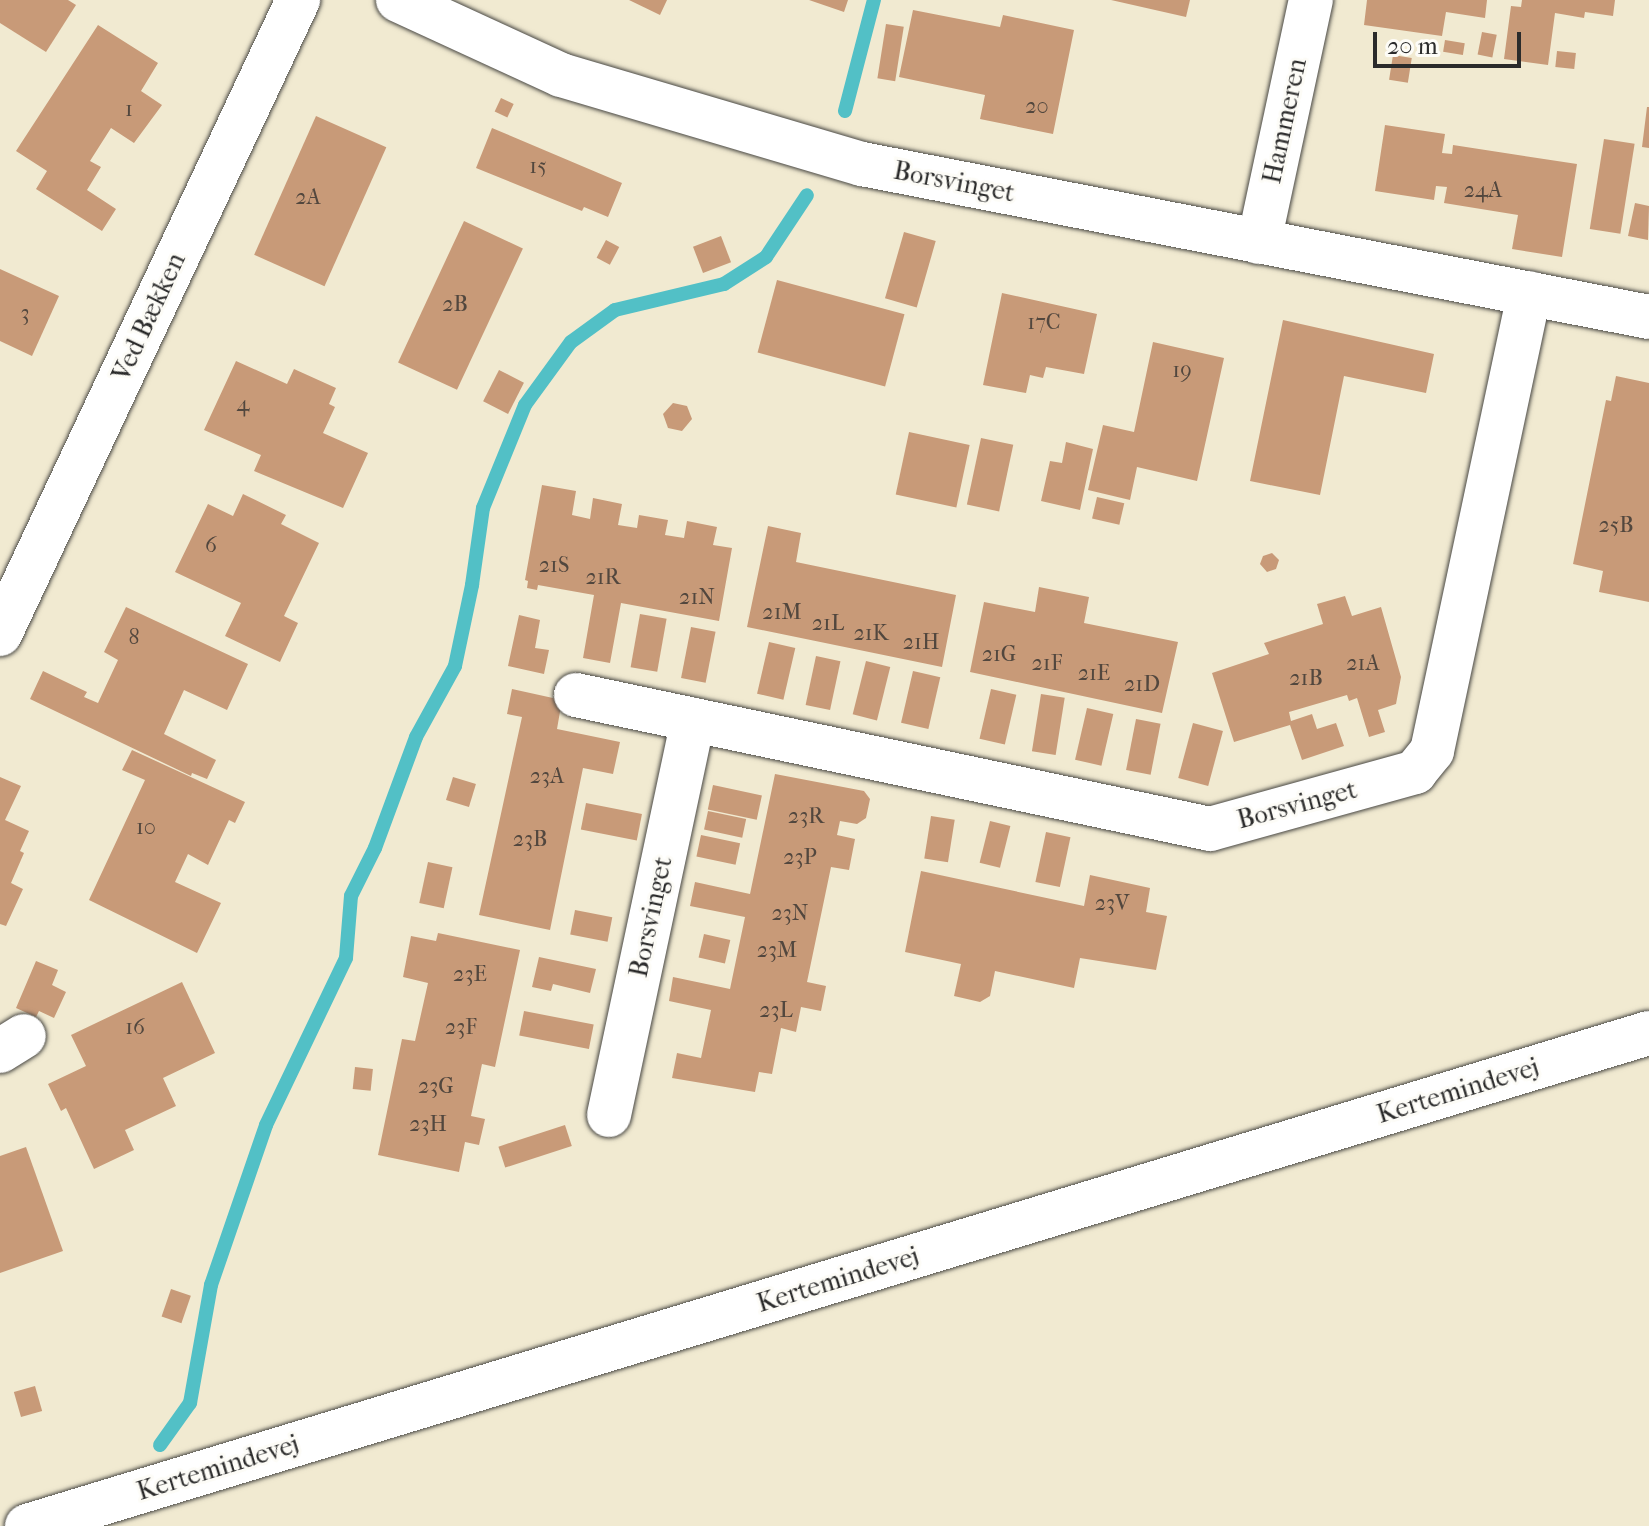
<!DOCTYPE html>
<html>
<head>
<meta charset="utf-8">
<style>
	body { margin:0 }
	#map { position:relative; width:1649px; height:1526px; overflow:hidden; background:#f1ead1; font-family:"IM FELL French Canon",serif }
	div>[style] { position:absolute }
	[style*='--x'] { left:calc(var(--x)*1px); top:calc(var(--y)*1px); width:calc(var(--w)*1px); rotate:calc(var(--a)*1deg) }
	.stream>* { height:14px; margin:-7px; padding:0 7px; transform-origin:7px; border-radius:7px; background:#52c0c6 }
	.building>* { inset:0; background:#c89a78; transform-origin:0 0 }
	.roads { filter:drop-shadow(0 0 2px #494844) drop-shadow(0 0 2px #494844) }
	.minor>* { height:44px; margin:-22px; padding:0 22px; transform-origin:22px; border-radius:22px; background:#fff }
	.secondary>* { height:44px; margin:-22px; padding:0 22px; transform-origin:22px; border-radius:22px; background:#fff }
	span { translate:-50% -50%; white-space:nowrap; text-align:center; line-height:1.15; -webkit-text-stroke:6px #fdfcf7; paint-order:stroke }
	.number-label { font-size:22px; color:#52473e }
	.number-label span { -webkit-text-stroke-width:0 }
	.street-label { font-size:26px; color:#2b2b2b }
	.scale { position:absolute; left:1373px; top:32px; width:148px; height:36px; box-sizing:border-box; border:4px solid #2b2b2b; border-top:0; padding-left:10px; font-size:24px; line-height:28px; white-space:nowrap; color:#2b2b2b; -webkit-text-stroke:6px #fdfcf7; paint-order:stroke }
</style>
</head>
<body>
<div id="map">
	<div class="stream">
		<div style="--x:845;--y:111;--w:115;--a:-75.4"></div>
		<div style="--x:160;--y:1445;--w:52;--a:-54.5"></div>
		<div style="--x:190;--y:1403;--w:120;--a:-79.9"></div>
		<div style="--x:211;--y:1285;--w:169;--a:-71"></div>
		<div style="--x:266;--y:1125;--w:185;--a:-64.4"></div>
		<div style="--x:346;--y:958;--w:62;--a:-85.4"></div>
		<div style="--x:351;--y:896;--w:54;--a:-63.4"></div>
		<div style="--x:375;--y:848;--w:118;--a:-69.7"></div>
		<div style="--x:416;--y:737;--w:81;--a:-61.2"></div>
		<div style="--x:455;--y:666;--w:83;--a:-78.1"></div>
		<div style="--x:472;--y:585;--w:78;--a:-81.9"></div>
		<div style="--x:483;--y:508;--w:111;--a:-67.8"></div>
		<div style="--x:525;--y:405;--w:78;--a:-53.9"></div>
		<div style="--x:571;--y:342;--w:54;--a:-36"></div>
		<div style="--x:615;--y:310;--w:112;--a:-13.4"></div>
		<div style="--x:724;--y:284;--w:50;--a:-32.7"></div>
		<div style="--x:766;--y:257;--w:74;--a:-56.5"></div>
	</div>
	<div class="building">
		<div style="clip-path:polygon(0 0,68px 0,76px 5px,46px 52px,0 23px)"></div>
		<div style="clip-path:polygon(629px 0,667px 0,660px 15px)"></div>
		<div style="clip-path:polygon(809px 0,848px 0,844px 12px)"></div>
		<div style="clip-path:polygon(1111px 0,1190px 0,1186px 17px)"></div>
		<div style="clip-path:polygon(1367px 0,1487px 0,1485px 18px,1446px 12px,1442px 36px,1364px 25px)"></div>
		<div style="clip-path:polygon(1522px 0,1615px 0,1613px 16px,1585px 12px,1584px 18px,1555px 13px,1548px 65px,1504px 59px,1511px 6px,1521px 7px)"></div>
		<div style="clip-path:polygon(913px 10px,1000px 27px,1003px 15px,1074px 30px,1053px 134px,980px 119px,985px 95px,899px 77px)"></div>
		<div style="left:886px;top:24px;width:18px;height:55px;rotate:9deg"></div>
		<div style="clip-path:polygon(98px 25px,158px 63px,141px 91px,162px 105px,134px 143px,111px 128px,90px 161px,101px 167px,87px 190px,116px 209px,102px 231px,36px 189px,47px 171px,16px 151px)"></div>
		<div style="left:1482px;top:32px;width:15px;height:23px;rotate:11deg"></div>
		<div style="left:1445px;top:40px;width:20px;height:12px;rotate:9deg"></div>
		<div style="left:1557px;top:51px;width:19px;height:16px;rotate:6deg"></div>
		<div style="left:1393px;top:55px;width:19px;height:25px;rotate:9deg"></div>
		<div style="left:501px;top:98px;width:14px;height:15px;rotate:25deg"></div>
		<div style="clip-path:polygon(1647px 107px,1649px 107px,1649px 148px,1642px 147px)"></div>
		<div style="left:316px;top:116px;width:77px;height:152px;rotate:24deg"></div>
		<div style="clip-path:polygon(1385px 125px,1445px 134px,1442px 153px,1452px 154px,1453px 145px,1577px 164px,1562px 257px,1512px 249px,1518px 215px,1444px 203px,1447px 187px,1436px 186px,1434px 200px,1375px 191px)"></div>
		<div style="clip-path:polygon(492px 128px,622px 183px,608px 217px,584px 207px,582px 211px,476px 168px)"></div>
		<div style="left:1604px;top:139px;width:31px;height:91px;rotate:9deg"></div>
		<div style="clip-path:polygon(1635px 203px,1649px 206px,1648px 240px,1628px 236px)"></div>
		<div style="left:464px;top:221px;width:65px;height:156px;rotate:25deg"></div>
		<div style="left:904px;top:232px;width:33px;height:69px;rotate:16deg"></div>
		<div style="left:721px;top:236px;width:28px;height:30px;rotate:69deg"></div>
		<div style="left:606px;top:240px;width:15px;height:20px;rotate:28deg"></div>
		<div style="clip-path:polygon(0 269px,59px 296px,32px 356px,0 341px)"></div>
		<div style="left:777px;top:280px;width:132px;height:75px;rotate:15deg"></div>
		<div style="clip-path:polygon(1002px 293px,1097px 314px,1084px 374px,1046px 367px,1043px 378px,1030px 375px,1026px 393px,983px 385px)"></div>
		<div style="clip-path:polygon(1283px 320px,1434px 354px,1426px 393px,1344px 376px,1320px 495px,1250px 481px)"></div>
		<div style="clip-path:polygon(1153px 342px,1224px 358px,1197px 481px,1137px 467px,1130px 500px,1088px 490px,1103px 425px,1134px 432px)"></div>
		<div style="clip-path:polygon(236px 361px,287px 384px,294px 369px,336px 388px,329px 404px,335px 407px,323px 433px,368px 453px,343px 508px,254px 471px,261px 455px,204px 430px)"></div>
		<div style="left:499px;top:370px;width:28px;height:35px;rotate:27deg"></div>
		<div style="clip-path:polygon(1616px 376px,1649px 383px,1649px 602px,1599px 592px,1603px 571px,1573px 564px,1606px 400px,1611px 401px)"></div>
		<div style="clip-path:polygon(673px 403px,687px 406px,692px 419px,682px 431px,668px 428px,663px 414px)"></div>
		<div style="left:909px;top:432px;width:62px;height:64px;rotate:12deg"></div>
		<div style="left:981px;top:438px;width:33px;height:68px;rotate:12deg"></div>
		<div style="clip-path:polygon(1066px 442px,1093px 449px,1080px 510px,1041px 501px,1050px 461px,1062px 463px)"></div>
		<div style="clip-path:polygon(542px 485px,576px 491px,572px 515px,590px 519px,593px 498px,622px 504px,618px 525px,637px 528px,639px 515px,668px 520px,665px 535px,684px 538px,687px 521px,717px 527px,713px 545px,732px 548px,719px 621px,621px 603px,610px 663px,583px 658px,594px 595px,538px 585px,537px 590px,527px 588px,528px 581px,525px 580px)"></div>
		<div style="clip-path:polygon(243px 494px,286px 515px,281px 524px,319px 543px,284px 616px,298px 623px,280px 662px,225px 636px,241px 603px,175px 572px,208px 504px,233px 516px)"></div>
		<div style="left:1097px;top:497px;width:28px;height:22px;rotate:13deg"></div>
		<div style="clip-path:polygon(768px 526px,801px 533px,796px 562px,956px 595px,942px 667px,747px 627px)"></div>
		<div style="clip-path:polygon(1272px 553px,1279px 560px,1276px 569px,1267px 572px,1260px 564px,1263px 556px)"></div>
		<div style="clip-path:polygon(1039px 587px,1089px 597px,1084px 623px,1178px 642px,1162px 713px,970px 672px,984px 602px,1035px 612px)"></div>
		<div style="clip-path:polygon(1345px 596px,1352px 616px,1381px 607px,1401px 677px,1396px 704px,1378px 710px,1385px 732px,1369px 737px,1357px 698px,1349px 701px,1347px 695px,1289px 712px,1291px 721px,1312px 714px,1317px 729px,1336px 723px,1344px 746px,1302px 760px,1290px 725px,1234px 742px,1212px 673px,1269px 654px,1264px 643px,1323px 624px,1317px 604px)"></div>
		<div style="clip-path:polygon(126px 607px,248px 664px,227px 710px,184px 690px,164px 734px,216px 760px,207px 779px,192px 773px,191px 776px,30px 699px,43px 671px,87px 692px,84px 697px,98px 703px,118px 660px,104px 652px)"></div>
		<div style="left:640px;top:614px;width:27px;height:54px;rotate:10deg"></div>
		<div style="clip-path:polygon(519px 615px,540px 620px,535px 648px,549px 650px,544px 674px,508px 666px)"></div>
		<div style="left:691px;top:627px;width:25px;height:52px;rotate:11deg"></div>
		<div style="left:769px;top:642px;width:27px;height:53px;rotate:13deg"></div>
		<div style="left:816px;top:656px;width:25px;height:50px;rotate:12deg"></div>
		<div style="left:866px;top:661px;width:25px;height:55px;rotate:14deg"></div>
		<div style="left:913px;top:671px;width:28px;height:53px;rotate:13deg"></div>
		<div style="clip-path:polygon(512px 689px,562px 700px,557px 729px,620px 742px,613px 774px,583px 768px,550px 930px,479px 915px,522px 717px,507px 714px)"></div>
		<div style="left:991px;top:689px;width:26px;height:51px;rotate:13deg"></div>
		<div style="left:1041px;top:694px;width:24px;height:58px;rotate:9deg"></div>
		<div style="left:1087px;top:708px;width:27px;height:53px;rotate:13deg"></div>
		<div style="left:1136px;top:719px;width:25px;height:52px;rotate:11deg"></div>
		<div style="left:1193px;top:723px;width:31px;height:57px;rotate:15deg"></div>
		<div style="clip-path:polygon(132px 750px,245px 802px,235px 823px,229px 820px,208px 865px,188px 854px,175px 882px,221px 903px,197px 953px,89px 900px,145px 780px,122px 770px)"></div>
		<div style="clip-path:polygon(775px 774px,864px 791px,870px 799px,866px 818px,857px 824px,840px 821px,837px 835px,855px 839px,849px 870px,831px 867px,807px 982px,826px 986px,821px 1011px,801px 1007px,796px 1032px,781px 1028px,772px 1074px,759px 1072px,755px 1092px,672px 1078px,677px 1053px,701px 1058px,711px 1010px,669px 1001px,673px 977px,730px 989px,745px 917px,690px 906px,695px 882px,750px 894px)"></div>
		<div style="clip-path:polygon(0 777px,21px 786px,5px 820px,29px 831px,20px 851px,24px 853px,11px 883px,23px 889px,6px 926px,0 924px)"></div>
		<div style="left:453px;top:777px;width:24px;height:24px;rotate:17deg"></div>
		<div style="left:713px;top:785px;width:50px;height:25px;rotate:12deg"></div>
		<div style="left:586px;top:803px;width:57px;height:27px;rotate:11deg"></div>
		<div style="left:708px;top:811px;width:39px;height:19px;rotate:12deg"></div>
		<div style="left:931px;top:816px;width:24px;height:43px;rotate:9deg"></div>
		<div style="left:990px;top:821px;width:21px;height:43px;rotate:14deg"></div>
		<div style="left:1046px;top:832px;width:25px;height:51px;rotate:12deg"></div>
		<div style="left:701px;top:835px;width:40px;height:22px;rotate:12deg"></div>
		<div style="left:428px;top:862px;width:25px;height:42px;rotate:12deg"></div>
		<div style="clip-path:polygon(921px 871px,1084px 906px,1090px 875px,1150px 888px,1146px 912px,1167px 916px,1156px 970px,1080px 958px,1074px 988px,995px 971px,990px 996px,980px 1002px,954px 996px,961px 964px,905px 952px)"></div>
		<div style="left:575px;top:910px;width:38px;height:25px;rotate:11deg"></div>
		<div style="clip-path:polygon(438px 933px,520px 950px,495px 1067px,482px 1064px,471px 1116px,485px 1119px,479px 1145px,465px 1142px,459px 1172px,378px 1155px,402px 1039px,415px 1041px,428px 983px,403px 977px,411px 936px,436px 941px)"></div>
		<div style="left:704px;top:934px;width:27px;height:24px;rotate:13deg"></div>
		<div style="clip-path:polygon(539px 957px,596px 969px,590px 993px,553px 984px,551px 991px,532px 987px)"></div>
		<div style="clip-path:polygon(36px 961px,58px 970px,52px 985px,66px 992px,54px 1018px,39px 1011px,36px 1017px,16px 1008px)"></div>
		<div style="clip-path:polygon(182px 982px,215px 1053px,163px 1078px,176px 1106px,125px 1130px,134px 1150px,94px 1169px,66px 1108px,61px 1111px,48px 1084px,86px 1066px,71px 1035px)"></div>
		<div style="left:524px;top:1011px;width:71px;height:25px;rotate:11deg"></div>
		<div style="left:355px;top:1067px;width:18px;height:22px;rotate:6deg"></div>
		<div style="left:565px;top:1125px;width:22px;height:70px;rotate:72deg"></div>
		<div style="clip-path:polygon(26px 1147px,63px 1251px,0 1273px,0 1156px)"></div>
		<div style="left:171px;top:1289px;width:21px;height:29px;rotate:19deg"></div>
		<div style="left:35px;top:1386px;width:26px;height:22px;rotate:74deg"></div>
	</div>
	<div class="roads">
		<div class="minor">
			<div style="--x:398;--y:0;--w:179;--a:24.7"></div>
			<div style="--x:561;--y:75;--w:314;--a:16.5"></div>
			<div style="--x:862;--y:164;--w:802;--a:11"></div>
			<div style="--x:1259;--y:242;--w:248;--a:-77.9"></div>
			<div style="--x:0;--y:634;--w:701;--a:-64.82"></div>
			<div style="--x:576;--y:695;--w:648;--a:11.93"></div>
			<div style="--x:1210;--y:829;--w:213;--a:-15.5"></div>
			<div style="--x:1415;--y:772;--w:27;--a:-51"></div>
			<div style="--x:1432;--y:751;--w:468;--a:-78"></div>
			<div style="--x:0;--y:1051;--w:28;--a:-32"></div>
			<div style="--x:609;--y:1115;--w:404;--a:-78"></div>
		</div>
		<div class="secondary">
			<div style="--x:27;--y:1526;--w:1695;--a:-16.91"></div>
		</div>
	</div>
	<div class="number-label">
		<span style="left:1037px;top:107px">20</span>
		<span style="left:129px;top:110px">1</span>
		<span style="left:538px;top:167px">15</span>
		<span style="left:1483px;top:191px">24A</span>
		<span style="left:308px;top:198px">2A</span>
		<span style="left:455px;top:305px">2B</span>
		<span style="left:25px;top:314px">3</span>
		<span style="left:1044px;top:323px">17C</span>
		<span style="left:1182px;top:371px">19</span>
		<span style="left:243px;top:405px">4</span>
		<span style="left:1616px;top:526px">25B</span>
		<span style="left:211px;top:546px">6</span>
		<span style="left:554px;top:566px">21S</span>
		<span style="left:603px;top:578px">21R</span>
		<span style="left:697px;top:598px">21N</span>
		<span style="left:782px;top:613px">21M</span>
		<span style="left:828px;top:624px">21L</span>
		<span style="left:871px;top:634px">21K</span>
		<span style="left:134px;top:638px">8</span>
		<span style="left:921px;top:643px">21H</span>
		<span style="left:999px;top:655px">21G</span>
		<span style="left:1047px;top:664px">21F</span>
		<span style="left:1363px;top:664px">21A</span>
		<span style="left:1094px;top:674px">21E</span>
		<span style="left:1306px;top:679px">21B</span>
		<span style="left:1142px;top:685px">21D</span>
		<span style="left:547px;top:777px">23A</span>
		<span style="left:806px;top:817px">23R</span>
		<span style="left:146px;top:828px">10</span>
		<span style="left:530px;top:840px">23B</span>
		<span style="left:800px;top:858px">23P</span>
		<span style="left:1112px;top:904px">23V</span>
		<span style="left:790px;top:914px">23N</span>
		<span style="left:777px;top:951px">23M</span>
		<span style="left:470px;top:975px">23E</span>
		<span style="left:776px;top:1011px">23L</span>
		<span style="left:135px;top:1028px">16</span>
		<span style="left:461px;top:1028px">23F</span>
		<span style="left:436px;top:1087px">23G</span>
		<span style="left:428px;top:1125px">23H</span>
	</div>
	<div class="street-label">
		<span style="left:1285px;top:121px;rotate:-78deg">Hammeren</span>
		<span style="left:954px;top:182px;rotate:11deg">Borsvinget</span>
		<span style="left:149px;top:317px;rotate:-65deg">Ved Bækken</span>
		<span style="left:1297px;top:805px;rotate:-15deg">Borsvinget</span>
		<span style="left:651px;top:917px;rotate:-78deg">Borsvinget</span>
		<span style="left:1458px;top:1091px;rotate:-17deg">Kertemindevej</span>
		<span style="left:838px;top:1280px;rotate:-17deg">Kertemindevej</span>
		<span style="left:218px;top:1468px;rotate:-17deg">Kertemindevej</span>
	</div>
	<div class="scale">20 m</div>
</div>
</body>
</html>
